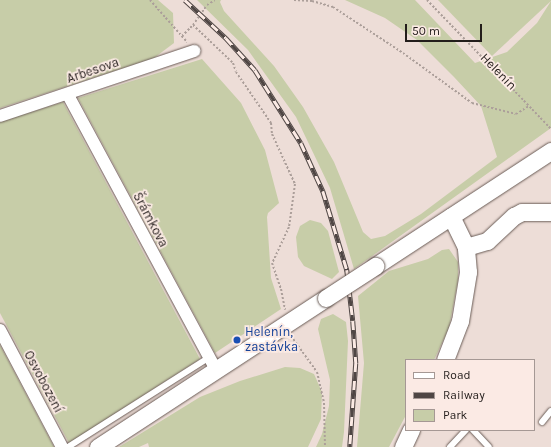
<!DOCTYPE html>
<html>
<head>
<meta charset="utf-8">
<style>
	body { margin:0 }
	#map { position:relative; width:551px; height:447px; overflow:hidden; background:#edddd7; font-family:Karla,sans-serif }
	div>[style] { position:absolute }
	[style*='--x'] { left:calc(var(--x)*1px); top:calc(var(--y)*1px); width:calc(var(--w)*1px); rotate:calc(var(--a)*1deg) }
	.green>* { inset:0; background:#c7cda8 }
	.path>* { height:2px; margin-top:-1px; transform-origin:0; background:repeating-linear-gradient(90deg,#ac9f9a 0 2px,transparent 0 4px) }
	.roads { filter:drop-shadow(0 0 1px #6a5c56) drop-shadow(0 0 1px #6a5c56) }
	.lane>* { height:6px; margin:-3px; padding:0 3px; transform-origin:3px; border-radius:3px; background:#fff }
	.street>* { height:12px; margin:-6px; padding:0 6px; transform-origin:6px; border-radius:6px; background:#fff }
	.secondary>* { height:17px; margin:-8.5px; padding:0 8.5px; transform-origin:8.5px; border-radius:8.5px; background:#fff }
	.rail>* { height:4.5px; margin-top:-2.25px; transform-origin:0; background:repeating-linear-gradient(90deg,#fbeae4 0 9px,#4f4644 0 18px); box-sizing:border-box; border-block:1px solid #4f4644 }
	.bridges { filter:drop-shadow(0 0 1px #6a5c56) drop-shadow(0 0 1px #6a5c56) }
	.secondary-bridge>* { height:17px; margin:-8.5px; padding:0 8.5px; transform-origin:8.5px; border-radius:8.5px; background:#fff }
	.dots>* { width:11px; height:11px; translate:-50% -50%; box-sizing:border-box; border:2px solid #fbeae4; border-radius:50% }
	span { translate:-50% -50%; white-space:nowrap; text-align:center; line-height:1.15; -webkit-text-stroke:3.5px #fbeae4; paint-order:stroke }
	.street-label { font-size:13px; color:#231d1b }
	.transit-label { font-size:13px; color:#164399 }
	.left { translate:0 -50%; text-align:left }
	.legend { position:absolute; left:405px; top:359px; width:130px; height:72px; box-sizing:border-box; background:#fbeae4; border:1px solid #a59894; margin:0; padding:5px 7px; list-style:none; font-size:12px; color:#231d1b }
	.legend li { display:flex; align-items:center; gap:8px; height:20px }
	.legend b { width:20px; border:1px solid #a59894 }
	.scale { position:absolute; left:405px; top:24px; width:77px; height:18px; box-sizing:border-box; border:2px solid #231d1b; border-top:0; padding-left:5px; font-size:12px; line-height:14px; white-space:nowrap; color:#231d1b; -webkit-text-stroke:3px #fbeae4; paint-order:stroke }
</style>
</head>
<body>
<div id="map">
	<div class="green">
		<div style="clip-path:polygon(0 0,158px 0,173px 13px,174px 43px,154px 58px,0 108px)"></div>
		<div style="clip-path:polygon(197px 0,221px 0,220px 2px,224px 11px,274px 66px,303px 107px,334px 162px,363px 232px,371px 239px,385px 236px,421px 214px,497px 157px,481px 106px,454px 77px,417px 40px,385px 18px,345px 0,415px 0,475px 63px,507px 52px,537px 23px,551px 1px,551px 128px,354px 269px,330px 188px,296px 117px,248px 50px)"></div>
		<div style="clip-path:polygon(438px 0,551px 0,551px 1px,492px 56px)"></div>
		<div style="clip-path:polygon(202px 59px,241px 103px,265px 150px,279px 203px,268px 213px,267px 217px,271px 278px,281px 309px,215px 353px,78px 98px)"></div>
		<div style="clip-path:polygon(63px 102px,200px 359px,69px 443px,0 313px,0 122px)"></div>
		<div style="clip-path:polygon(310px 220px,321px 223px,328px 231px,339px 272px,332px 279px,304px 266px,298px 257px,296px 237px,300px 226px)"></div>
		<div style="clip-path:polygon(449px 249px,458px 262px,458px 280px,449px 328px,434px 360px,406px 360px,406px 415px,389px 447px,357px 447px,364px 363px,358px 296px,389px 271px,428px 259px,442px 250px)"></div>
		<div style="clip-path:polygon(333px 314px,346px 322px,348px 341px,344px 432px,342px 447px,316px 447px,322px 434px,329px 406px,330px 380px,318px 329px,321px 319px)"></div>
		<div style="clip-path:polygon(0 345px,54px 447px,0 447px)"></div>
		<div style="clip-path:polygon(285px 367px,300px 368px,314px 374px,322px 392px,321px 419px,308px 447px,149px 447px,148px 443px,139px 447px,119px 447px,200px 397px,240px 381px)"></div>
	</div>
	<div class="path">
		<div style="--x:150;--y:0;--w:56;--a:48.6"></div>
		<div style="--x:294;--y:0;--w:18;--a:3"></div>
		<div style="--x:312;--y:1;--w:22;--a:16"></div>
		<div style="--x:333;--y:7;--w:84;--a:33.3"></div>
		<div style="--x:403;--y:53;--w:85;--a:35.9"></div>
		<div style="--x:472;--y:103;--w:45;--a:14"></div>
		<div style="--x:516;--y:114;--w:15;--a:-32"></div>
		<div style="--x:427;--y:0;--w:179;--a:46.1"></div>
		<div style="--x:193;--y:25;--w:24;--a:-55"></div>
		<div style="--x:207;--y:5;--w:9;--a:-32"></div>
		<div style="--x:182;--y:36;--w:16;--a:-45"></div>
		<div style="--x:193;--y:25;--w:55;--a:43.5"></div>
		<div style="--x:233;--y:63;--w:9;--a:72"></div>
		<div style="--x:236;--y:72;--w:62;--a:55.5"></div>
		<div style="--x:271;--y:123;--w:11;--a:85"></div>
		<div style="--x:272;--y:134;--w:55;--a:65.3"></div>
		<div style="--x:295;--y:184;--w:43;--a:97.9"></div>
		<div style="--x:289;--y:227;--w:40;--a:115"></div>
		<div style="--x:272;--y:263;--w:28;--a:71"></div>
		<div style="--x:281;--y:289;--w:21;--a:79"></div>
		<div style="--x:291;--y:336;--w:44;--a:54.2"></div>
		<div style="--x:317;--y:372;--w:32;--a:77"></div>
		<div style="--x:324;--y:403;--w:44;--a:88.7"></div>
	</div>
	<div class="roads">
		<div class="lane">
			<div style="--x:542;--y:422;--w:14;--a:-51"></div>
			<div style="--x:473;--y:430;--w:23;--a:47"></div>
			<div style="--x:68;--y:447;--w:166;--a:-32.4"></div>
			<div style="--x:450;--y:447;--w:23;--a:-47"></div>
		</div>
		<div class="street">
			<div style="--x:68;--y:95;--w:312;--a:61.7"></div>
			<div style="--x:0;--y:116;--w:205;--a:-18.5"></div>
			<div style="--x:0;--y:330;--w:132;--a:62.1"></div>
		</div>
		<div class="secondary">
			<div style="--x:466;--y:247;--w:22;--a:-16"></div>
			<div style="--x:487;--y:241;--w:37;--a:-43"></div>
			<div style="--x:514;--y:216;--w:9;--a:-27"></div>
			<div style="--x:522;--y:212;--w:29;--a:0"></div>
			<div style="--x:375;--y:266;--w:210;--a:-33.2"></div>
			<div style="--x:445;--y:360;--w:42;--a:-69"></div>
			<div style="--x:460;--y:321;--w:50;--a:-80.7"></div>
			<div style="--x:468;--y:272;--w:25;--a:-95"></div>
			<div style="--x:466;--y:247;--w:34;--a:-116"></div>
			<div style="--x:98;--y:447;--w:272;--a:-33.2"></div>
			<div style="--x:403;--y:447;--w:19;--a:-65"></div>
		</div>
	</div>
	<div class="rail">
		<div style="--x:185;--y:0;--w:56;--a:42.8"></div>
		<div style="--x:226;--y:38;--w:43;--a:47.8"></div>
		<div style="--x:255;--y:70;--w:86;--a:57.8"></div>
		<div style="--x:301;--y:143;--w:53;--a:65.4"></div>
		<div style="--x:323;--y:191;--w:83;--a:73.1"></div>
		<div style="--x:347;--y:270;--w:51;--a:83.3"></div>
		<div style="--x:353;--y:321;--w:42;--a:85.9"></div>
		<div style="--x:356;--y:363;--w:84;--a:94.1"></div>
	</div>
	<div class="bridges">
		<div class="secondary-bridge">
			<div style="--x:326;--y:298;--w:59;--a:-33.1"></div>
		</div>
	</div>
	<div class="dots">
		<div style="left:237px;top:340px;background:#1a4fb4"></div>
	</div>
	<div class="street-label">
		<span style="left:93px;top:71px;rotate:-19deg">Arbesova</span>
		<span style="left:498px;top:72px;rotate:46deg">Helenín</span>
		<span style="left:150px;top:220px;rotate:62deg">Šrámkova</span>
		<span style="left:43px;top:382px;rotate:62deg">Osvobození</span>
	</div>
	<div class="transit-label">
		<span class="left" style="left:245px;top:340px">Helenín,<br>zastávka</span>
	</div>
	<ul class="legend">
	<li><b style="height:5px;background:#fff"></b>Road</li>
	<li><b style="height:5px;background:#4f4644"></b>Railway</li>
	<li><b style="height:11px;background:#c7cda8"></b>Park</li>
	</ul>
	<div class="scale">50 m</div>
</div>
</body>
</html>
